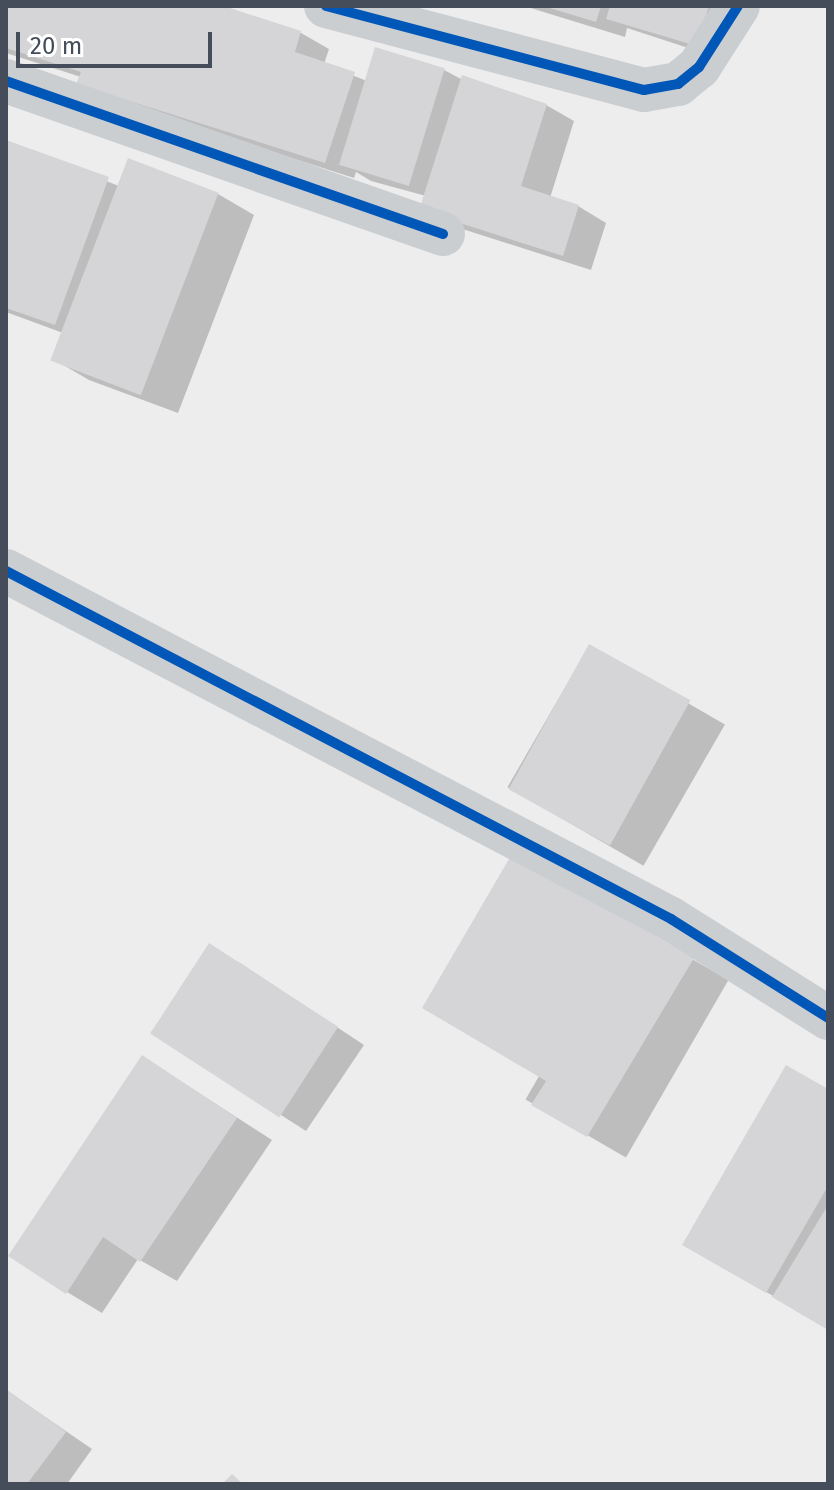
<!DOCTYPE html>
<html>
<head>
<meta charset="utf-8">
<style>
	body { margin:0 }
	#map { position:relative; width:834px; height:1490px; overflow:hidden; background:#eeeded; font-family:"Fira Sans",sans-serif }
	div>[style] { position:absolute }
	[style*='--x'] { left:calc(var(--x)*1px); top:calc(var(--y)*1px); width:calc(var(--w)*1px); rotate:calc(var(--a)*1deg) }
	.shadow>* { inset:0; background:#0003; transform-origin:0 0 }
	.building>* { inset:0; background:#d5d5d7; transform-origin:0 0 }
	.street>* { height:44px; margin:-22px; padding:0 22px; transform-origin:22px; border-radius:22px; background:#cbced1 }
	.cycleway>* { height:10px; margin:-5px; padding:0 5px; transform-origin:5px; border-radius:5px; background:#0057b8 }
	span { translate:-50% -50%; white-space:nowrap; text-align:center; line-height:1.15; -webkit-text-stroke:7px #fff; paint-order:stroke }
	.frame { position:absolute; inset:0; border:8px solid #444d59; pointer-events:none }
	.scale { position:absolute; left:16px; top:32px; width:196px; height:36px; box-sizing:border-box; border:4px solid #444d59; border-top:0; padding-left:10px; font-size:24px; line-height:28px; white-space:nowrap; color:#444d59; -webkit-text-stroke:6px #fff; paint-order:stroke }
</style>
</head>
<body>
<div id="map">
	<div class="shadow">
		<div style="clip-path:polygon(6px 6px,217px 6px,301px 33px,329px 49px,324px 64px,367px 81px,444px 70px,463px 80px,546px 105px,574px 121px,550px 198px,578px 206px,606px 223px,591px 270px,450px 225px,426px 196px,371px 181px,356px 172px,354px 178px,107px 99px,81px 77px,6px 53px)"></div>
		<div style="clip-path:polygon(524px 6px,742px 6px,725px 60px,627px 28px,625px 37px)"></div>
		<div style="clip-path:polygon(6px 142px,119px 186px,129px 160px,218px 194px,254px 215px,178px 413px,89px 380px,53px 359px,63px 333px,6px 312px)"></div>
		<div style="left:589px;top:646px;width:157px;height:163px;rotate:30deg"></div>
		<div style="left:628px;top:922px;width:116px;height:205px;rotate:30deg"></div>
		<div style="clip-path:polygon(237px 961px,364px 1045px,306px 1131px,151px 1032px)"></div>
		<div style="clip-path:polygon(143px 1057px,272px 1140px,177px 1281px,138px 1259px,102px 1313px,67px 1292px)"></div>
		<div style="clip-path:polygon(828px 1091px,828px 1328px,684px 1244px)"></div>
		<div style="clip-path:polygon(6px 1390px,92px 1449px,67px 1484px,6px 1484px)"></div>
	</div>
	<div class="building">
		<div style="clip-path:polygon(6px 6px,224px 6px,301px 31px,295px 52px,355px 72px,325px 163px,76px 84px,81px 72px,6px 48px)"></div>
		<div style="clip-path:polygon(543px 6px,601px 6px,596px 22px)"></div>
		<div style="clip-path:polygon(610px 6px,709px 6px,697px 46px,606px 19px)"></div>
		<div style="left:375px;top:47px;width:73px;height:123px;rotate:17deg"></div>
		<div style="clip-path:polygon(462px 75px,547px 104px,521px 186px,579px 205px,563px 256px,419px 210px)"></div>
		<div style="clip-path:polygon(6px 140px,109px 177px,55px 325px,6px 308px)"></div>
		<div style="left:128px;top:158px;width:97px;height:217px;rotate:21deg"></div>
		<div style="left:589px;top:644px;width:116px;height:166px;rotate:29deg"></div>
		<div style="clip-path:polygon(513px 852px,694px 958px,587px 1137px,531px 1105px,546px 1081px,422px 1008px)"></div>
		<div style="left:209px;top:943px;width:154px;height:108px;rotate:33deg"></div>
		<div style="clip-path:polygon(142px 1055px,237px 1118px,140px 1262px,103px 1237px,66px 1294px,8px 1256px)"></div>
		<div style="clip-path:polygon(786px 1065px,828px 1089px,828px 1186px,766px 1293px,682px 1245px)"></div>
		<div style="clip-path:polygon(828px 1205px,828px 1330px,772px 1297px)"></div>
		<div style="clip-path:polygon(6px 1389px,66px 1432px,27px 1484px,6px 1484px)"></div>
		<div style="clip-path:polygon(232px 1474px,243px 1484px,222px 1484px)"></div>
	</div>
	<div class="street">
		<div style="--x:326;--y:6;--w:329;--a:14.8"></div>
		<div style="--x:644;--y:90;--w:35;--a:-10"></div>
		<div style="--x:678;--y:84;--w:27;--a:-39"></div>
		<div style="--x:699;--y:67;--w:72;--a:-57.4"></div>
		<div style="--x:6;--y:81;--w:463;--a:19.3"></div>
		<div style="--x:6;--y:571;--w:751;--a:27.62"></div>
		<div style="--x:671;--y:919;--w:186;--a:32.2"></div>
	</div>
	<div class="cycleway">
		<div style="--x:326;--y:6;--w:329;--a:14.8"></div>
		<div style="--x:644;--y:90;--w:35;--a:-10"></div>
		<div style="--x:678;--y:84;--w:27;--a:-39"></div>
		<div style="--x:699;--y:67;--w:72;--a:-57.4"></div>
		<div style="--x:6;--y:81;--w:463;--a:19.3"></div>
		<div style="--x:6;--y:571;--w:751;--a:27.62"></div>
		<div style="--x:671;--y:919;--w:186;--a:32.2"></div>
	</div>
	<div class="frame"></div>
	<div class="scale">20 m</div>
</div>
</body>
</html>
